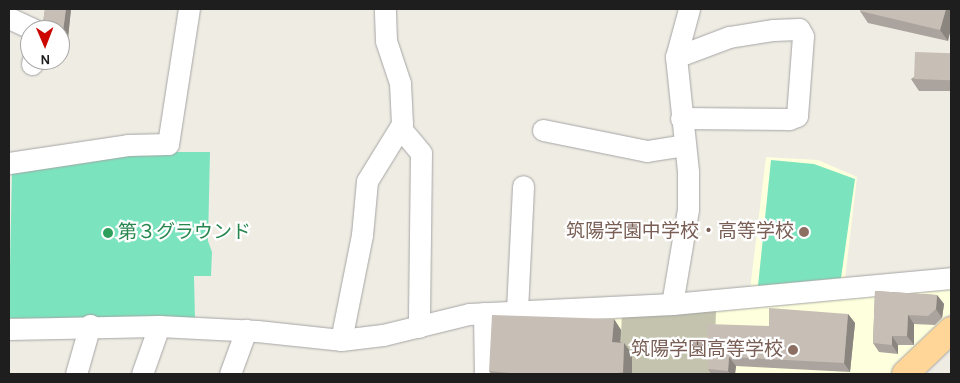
<!DOCTYPE html>
<html>
<head>
<meta charset="utf-8">
<style>
	body { margin:0 }
	#map { position:relative; width:960px; height:383px; overflow:hidden; background:#efece3; font-family:Karla,"Noto Sans JP",sans-serif }
	div>[style] { position:absolute }
	[style*='--x'] { left:calc(var(--x)*1px); top:calc(var(--y)*1px); width:calc(var(--w)*1px); rotate:calc(var(--a)*1deg) }
	.education>* { inset:0; background:#feffdc }
	.construction>* { inset:0; background:#c4c4ae }
	.pitch>* { inset:0; background:#7be4bf }
	.roads { filter:drop-shadow(0 0 1px #a5a5a5) drop-shadow(0 0 1px #a5a5a5) }
	.minor>* { height:21px; margin:-10.5px; padding:0 10.5px; transform-origin:10.5px; border-radius:10.5px; background:#fff }
	.major>* { height:26px; margin:-13px; padding:0 13px; transform-origin:13px; border-radius:13px; background:#ffd698 }
	.wall>* { inset:0; background:#aba39d }
	.shaded-wall>* { inset:0; background:#8b857f }
	.building>* { inset:0; background:#c7beb6; transform-origin:0 0 }
	.dots>* { width:14px; height:14px; translate:-50% -50%; box-sizing:border-box; border:2px solid #fff; border-radius:50% }
	span { translate:-50% -50%; white-space:nowrap; text-align:center; line-height:1.15; -webkit-text-stroke:4.5px #fff; paint-order:stroke }
	.education-label { font-size:19px; color:#785e54 }
	.right { translate:-100% -50%; text-align:right }
	.leisure-label { font-size:19px; color:#27864d }
	.left { translate:0 -50%; text-align:left }
	.frame { position:absolute; inset:0; border:10px solid #1e1e1e; pointer-events:none }
	.north { position:absolute; left:20px; top:20px; width:50px; height:50px; box-sizing:border-box; background:#fff; border:1px solid #a5a5a5; border-radius:50%; rotate:179deg; font-size:14px; font-weight:700; line-height:20px; text-align:center; color:#1e1e1e }
	.north::after { content:''; display:block; margin:auto; width:18px; height:22px; background:#cb0700; clip-path:polygon(50% 0,100% 100%,50% 72%,0 100%) }
</style>
</head>
<body>
<div id="map">
	<div class="education">
		<div style="clip-path:polygon(766px 157px,818px 160px,857px 177px,843px 296px,951px 288px,951px 313px,890px 374px,495px 374px,501px 316px,748px 306px)"></div>
	</div>
	<div class="construction">
		<div style="clip-path:polygon(716px 310px,714px 374px,632px 374px,620px 353px,622px 314px)"></div>
	</div>
	<div class="pitch">
		<div style="clip-path:polygon(156px 152px,210px 152px,208px 241px,212px 252px,211px 276px,194px 276px,195px 321px,9px 318px,12px 169px)"></div>
		<div style="clip-path:polygon(771px 160px,814px 164px,855px 179px,841px 278px,758px 286px)"></div>
	</div>
	<div class="roads">
		<div class="minor">
			<div style="--x:9;--y:18;--w:29;--a:25"></div>
			<div style="--x:676;--y:57;--w:57;--a:-20.7"></div>
			<div style="--x:729;--y:37;--w:45;--a:-9"></div>
			<div style="--x:773;--y:30;--w:26;--a:-2"></div>
			<div style="--x:799;--y:29;--w:8;--a:60"></div>
			<div style="--x:803;--y:36;--w:80;--a:94.3"></div>
			<div style="--x:797;--y:116;--w:9;--a:159"></div>
			<div style="--x:789;--y:119;--w:108;--a:-179.5"></div>
			<div style="--x:32;--y:64;--w:4;--a:-76"></div>
			<div style="--x:401;--y:129;--w:31;--a:50"></div>
			<div style="--x:421;--y:153;--w:174;--a:90.7"></div>
			<div style="--x:543;--y:130;--w:106;--a:11.4"></div>
			<div style="--x:647;--y:151;--w:36;--a:-9"></div>
			<div style="--x:9;--y:163;--w:120;--a:-8.6"></div>
			<div style="--x:128;--y:145;--w:40;--a:-1.4"></div>
			<div style="--x:168;--y:144;--w:137;--a:-81.2"></div>
			<div style="--x:672;--y:304;--w:96;--a:-80.4"></div>
			<div style="--x:688;--y:209;--w:38;--a:-90"></div>
			<div style="--x:688;--y:171;--w:115;--a:-96"></div>
			<div style="--x:676;--y:57;--w:50;--a:-74.8"></div>
			<div style="--x:517;--y:310;--w:124;--a:-87.2"></div>
			<div style="--x:484;--y:313;--w:61;--a:89.1"></div>
			<div style="--x:9;--y:329;--w:150;--a:-1.1"></div>
			<div style="--x:159;--y:326;--w:98;--a:2.9"></div>
			<div style="--x:257;--y:331;--w:84;--a:6.1"></div>
			<div style="--x:341;--y:340;--w:42;--a:-6.8"></div>
			<div style="--x:383;--y:335;--w:89;--a:-13.7"></div>
			<div style="--x:469;--y:314;--w:203;--a:-2.8"></div>
			<div style="--x:672;--y:304;--w:280;--a:-5.3"></div>
			<div style="--x:341;--y:340;--w:107;--a:-78.7"></div>
			<div style="--x:362;--y:235;--w:54;--a:-84.7"></div>
			<div style="--x:367;--y:181;--w:67;--a:-58.4"></div>
			<div style="--x:402;--y:124;--w:41;--a:-92.8"></div>
			<div style="--x:400;--y:83;--w:44;--a:-108.4"></div>
			<div style="--x:386;--y:41;--w:32;--a:-92"></div>
			<div style="--x:76;--y:374;--w:51;--a:-74.1"></div>
			<div style="--x:142;--y:374;--w:51;--a:-70.5"></div>
			<div style="--x:230;--y:374;--w:47;--a:-70"></div>
		</div>
		<div class="major">
			<div style="--x:905;--y:374;--w:64;--a:-43.7"></div>
		</div>
	</div>
	<div class="wall">
		<div style="clip-path:polygon(45px 9px,71px 9px,68px 38px,60px 37px,60px 30px,43px 30px,42px 29px)"></div>
		<div style="clip-path:polygon(951px 9px,948px 41px,868px 23px,860px 11px)"></div>
		<div style="clip-path:polygon(951px 53px,951px 91px,919px 91px,911px 79px)"></div>
		<div style="clip-path:polygon(875px 291px,937px 295px,944px 304px,942px 318px,935px 325px,914px 324px,914px 345px,898px 345px,898px 354px,879px 352px,873px 343px)"></div>
		<div style="clip-path:polygon(848px 314px,855px 323px,850px 372px,736px 366px,735px 374px,711px 374px,708px 369px,769px 326px)"></div>
		<div style="clip-path:polygon(614px 319px,621px 330px,620px 342px,624px 343px,632px 354px,632px 374px,491px 374px,489px 371px)"></div>
	</div>
	<div class="shaded-wall">
		<div style="clip-path:polygon(66px 9px,71px 9px,68px 38px,63px 31px)"></div>
		<div style="clip-path:polygon(946px 9px,951px 9px,951px 29px,948px 41px,940px 30px)"></div>
		<div style="clip-path:polygon(937px 295px,944px 304px,942px 318px,936px 309px)"></div>
		<div style="clip-path:polygon(848px 314px,855px 323px,850px 372px,844px 363px)"></div>
		<div style="clip-path:polygon(908px 315px,914px 324px,914px 345px,907px 336px)"></div>
		<div style="clip-path:polygon(614px 319px,621px 330px,620px 353px,612px 342px)"></div>
		<div style="clip-path:polygon(892px 336px,898px 345px,898px 354px,892px 345px)"></div>
		<div style="clip-path:polygon(624px 343px,632px 354px,632px 374px,625px 374px,623px 372px)"></div>
		<div style="clip-path:polygon(729px 357px,736px 366px,735px 374px,731px 374px,728px 371px)"></div>
	</div>
	<div class="building">
		<div style="clip-path:polygon(45px 9px,66px 9px,63px 31px,60px 31px,60px 30px,42px 29px)"></div>
		<div style="clip-path:polygon(860px 9px,946px 9px,940px 30px,860px 11px)"></div>
		<div style="left:915px;top:52px;width:36px;height:27px;rotate:2deg"></div>
		<div style="clip-path:polygon(875px 291px,937px 295px,936px 309px,928px 316px,908px 315px,907px 336px,892px 336px,892px 345px,873px 343px)"></div>
		<div style="clip-path:polygon(769px 308px,848px 314px,844px 363px,729px 357px,728px 371px,708px 369px,707px 324px,769px 326px)"></div>
		<div style="clip-path:polygon(492px 315px,614px 319px,612px 342px,624px 343px,623px 372px,618px 373px,618px 374px,521px 374px,489px 371px)"></div>
	</div>
	<div class="dots">
		<div style="left:804px;top:232px;background:#8d6e63"></div>
		<div style="left:108px;top:233px;background:#2e9e5b"></div>
		<div style="left:793px;top:350px;background:#8d6e63"></div>
	</div>
	<div class="education-label">
		<span class="right" style="left:794px;top:232px">筑陽学園中学校・高等学校</span>
		<span class="right" style="left:783px;top:350px">筑陽学園高等学校</span>
	</div>
	<div class="leisure-label">
		<span class="left" style="left:118px;top:233px">第３グラウンド</span>
	</div>
	<div class="frame"></div>
	<div class="north">N</div>
</div>
</body>
</html>
